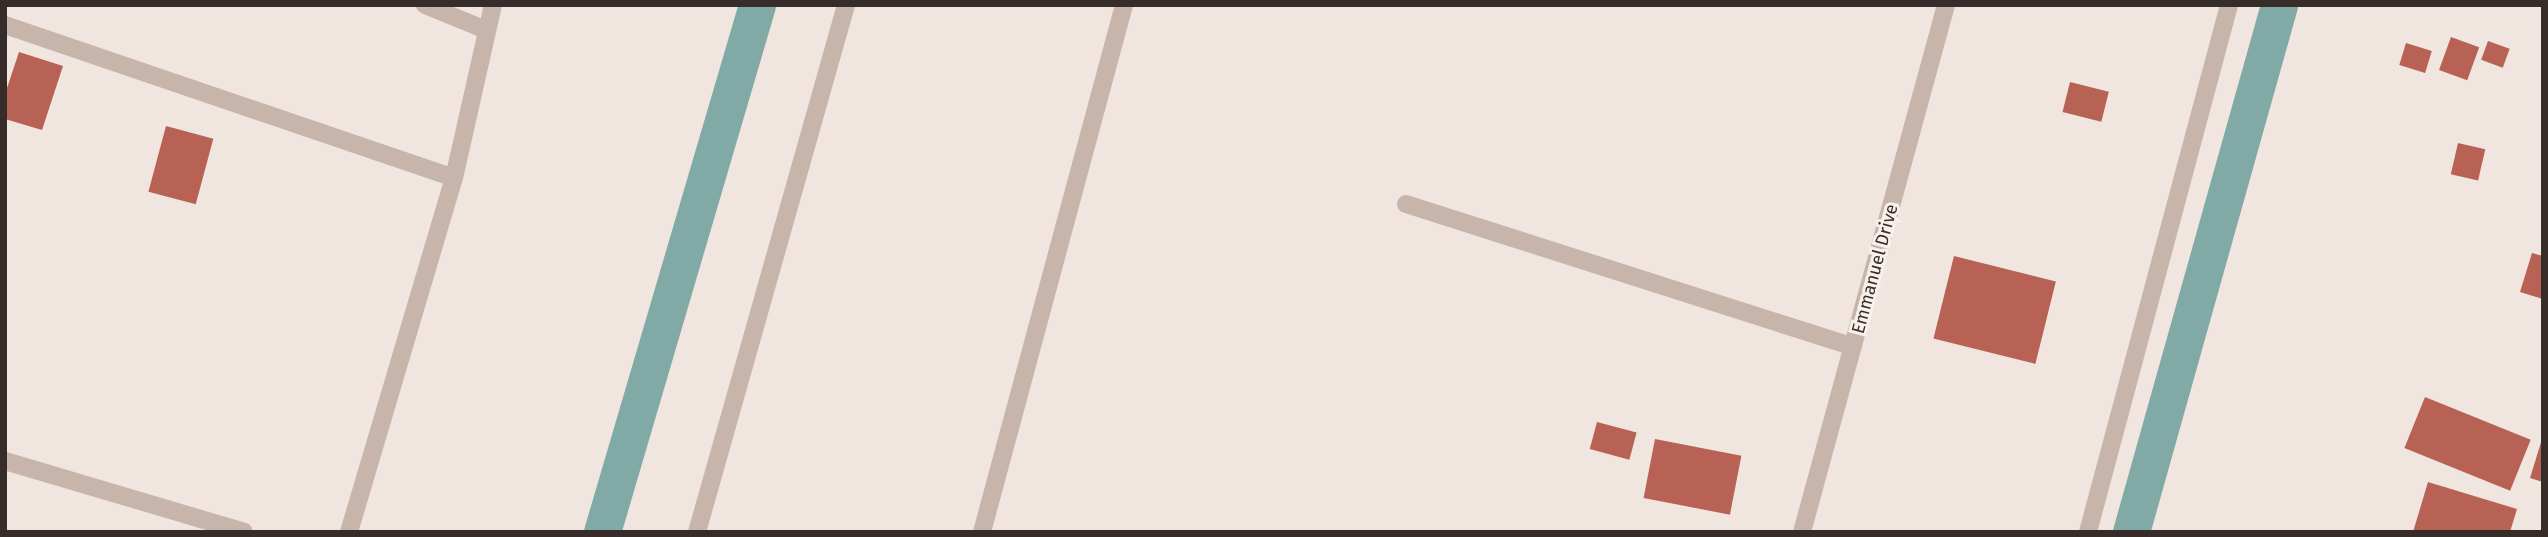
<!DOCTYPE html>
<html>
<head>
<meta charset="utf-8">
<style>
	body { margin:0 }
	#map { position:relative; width:2548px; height:537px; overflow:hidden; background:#f0e6df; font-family:"Fira Sans",sans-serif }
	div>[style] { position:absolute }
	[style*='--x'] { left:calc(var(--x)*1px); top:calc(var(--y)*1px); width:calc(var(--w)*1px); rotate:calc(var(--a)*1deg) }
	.canal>* { height:37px; margin:-18.5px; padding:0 18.5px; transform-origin:18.5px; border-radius:18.5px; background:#81aaa7 }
	.building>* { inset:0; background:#b86155; transform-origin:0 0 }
	.minor>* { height:18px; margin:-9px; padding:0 9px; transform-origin:9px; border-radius:9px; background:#c7b5ac }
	span { translate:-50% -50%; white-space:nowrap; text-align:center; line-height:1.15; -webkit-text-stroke:6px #f8f1eb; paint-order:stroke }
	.street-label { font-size:18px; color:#362d2a }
	.frame { position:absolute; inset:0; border:7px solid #362d2a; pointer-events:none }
</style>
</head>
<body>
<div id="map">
	<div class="canal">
		<div style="--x:602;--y:532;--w:549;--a:-73.61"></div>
		<div style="--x:2131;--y:532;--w:547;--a:-74.31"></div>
	</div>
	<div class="building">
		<div style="left:2451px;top:37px;width:30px;height:35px;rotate:20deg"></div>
		<div style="left:2488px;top:41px;width:23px;height:20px;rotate:20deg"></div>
		<div style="left:2406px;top:43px;width:27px;height:23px;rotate:17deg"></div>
		<div style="clip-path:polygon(19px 52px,63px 66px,42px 130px,5px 119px,5px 94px)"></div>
		<div style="left:2070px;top:82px;width:40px;height:31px;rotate:14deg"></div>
		<div style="left:166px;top:126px;width:49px;height:68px;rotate:15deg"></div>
		<div style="left:2458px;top:143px;width:28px;height:32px;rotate:13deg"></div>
		<div style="clip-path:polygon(2532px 253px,2543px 256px,2543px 299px,2520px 292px)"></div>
		<div style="left:1954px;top:256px;width:105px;height:85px;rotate:14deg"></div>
		<div style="left:2425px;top:397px;width:114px;height:55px;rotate:22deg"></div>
		<div style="left:1597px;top:422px;width:41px;height:28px;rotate:15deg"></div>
		<div style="left:1655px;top:439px;width:88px;height:60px;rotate:11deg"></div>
		<div style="clip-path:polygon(2542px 439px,2543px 440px,2543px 482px,2530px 478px)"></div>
		<div style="clip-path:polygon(2428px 482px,2517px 509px,2510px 532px,2413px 532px)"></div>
	</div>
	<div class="minor">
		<div style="--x:425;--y:5;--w:66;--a:22.3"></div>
		<div style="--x:5;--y:25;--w:474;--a:18.8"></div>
		<div style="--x:1406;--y:204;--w:469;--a:17.7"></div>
		<div style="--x:5;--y:461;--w:249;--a:16.5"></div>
		<div style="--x:349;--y:532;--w:369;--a:-73.5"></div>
		<div style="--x:454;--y:178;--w:177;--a:-77.3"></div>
		<div style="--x:697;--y:532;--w:548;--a:-74.21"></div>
		<div style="--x:982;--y:532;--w:546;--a:-74.92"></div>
		<div style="--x:1802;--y:532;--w:546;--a:-74.72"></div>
		<div style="--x:2088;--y:532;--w:546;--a:-75.02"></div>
	</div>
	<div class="street-label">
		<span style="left:1875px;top:269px;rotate:-75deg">Emmanuel Drive</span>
	</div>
	<div class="frame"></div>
</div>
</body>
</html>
